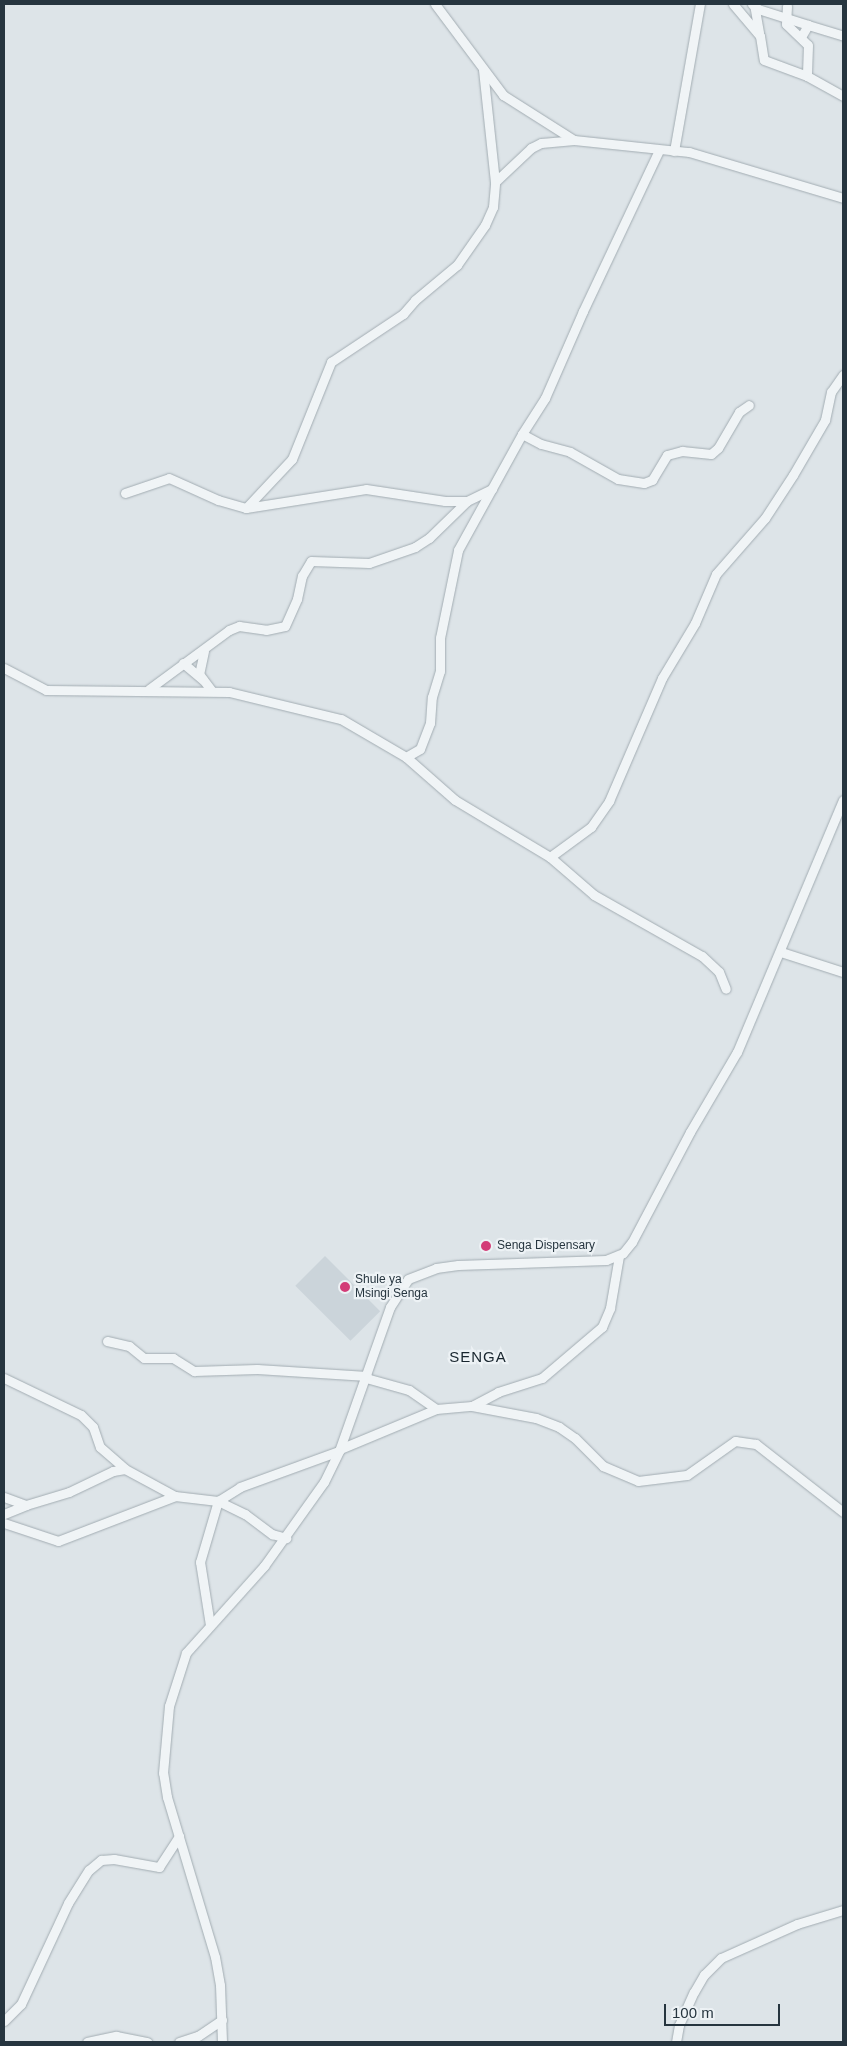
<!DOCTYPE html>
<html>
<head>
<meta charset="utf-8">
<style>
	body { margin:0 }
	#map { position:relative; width:847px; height:2046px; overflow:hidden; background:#dde4e8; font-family:Arial,sans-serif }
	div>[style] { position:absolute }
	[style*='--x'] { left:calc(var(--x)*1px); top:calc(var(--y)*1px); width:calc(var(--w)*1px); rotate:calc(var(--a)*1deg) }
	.built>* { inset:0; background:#cbd4da; transform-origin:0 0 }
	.roads { filter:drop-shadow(0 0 1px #a2acb2) drop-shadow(0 0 1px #a2acb2) }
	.minor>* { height:9px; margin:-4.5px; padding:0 4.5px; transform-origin:4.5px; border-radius:4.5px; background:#f0f4f6 }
	.dots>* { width:14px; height:14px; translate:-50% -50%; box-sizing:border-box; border:2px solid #edf2f5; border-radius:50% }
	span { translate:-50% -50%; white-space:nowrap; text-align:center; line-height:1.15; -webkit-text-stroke:4.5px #edf2f5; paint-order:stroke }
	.poi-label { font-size:12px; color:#26353f }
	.left { translate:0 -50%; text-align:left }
	.quarter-label { font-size:15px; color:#19262f; letter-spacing:1px }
	.frame { position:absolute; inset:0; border:5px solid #26353f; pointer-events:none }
	.scale { position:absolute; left:664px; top:2004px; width:116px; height:22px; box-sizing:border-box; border:2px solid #26353f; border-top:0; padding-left:6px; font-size:15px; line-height:18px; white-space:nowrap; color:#26353f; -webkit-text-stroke:4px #edf2f5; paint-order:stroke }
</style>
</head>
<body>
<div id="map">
	<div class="built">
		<div style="left:325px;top:1256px;width:78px;height:42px;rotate:45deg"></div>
	</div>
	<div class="roads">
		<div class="minor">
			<div style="--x:435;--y:4;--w:114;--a:53.2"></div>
			<div style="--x:503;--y:95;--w:84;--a:32.4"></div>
			<div style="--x:574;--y:140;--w:116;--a:6"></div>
			<div style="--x:689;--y:152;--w:161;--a:16.6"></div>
			<div style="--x:733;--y:4;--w:42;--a:49.8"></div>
			<div style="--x:760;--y:36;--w:24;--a:81"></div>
			<div style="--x:764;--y:60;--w:46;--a:20.4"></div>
			<div style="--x:807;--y:76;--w:41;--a:29.1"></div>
			<div style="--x:752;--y:4;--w:8;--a:40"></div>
			<div style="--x:758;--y:9;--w:52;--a:17.7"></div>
			<div style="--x:754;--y:4;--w:29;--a:80"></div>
			<div style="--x:787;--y:6;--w:18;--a:93"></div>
			<div style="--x:786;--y:24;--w:30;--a:44"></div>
			<div style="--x:808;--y:45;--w:31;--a:92"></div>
			<div style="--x:801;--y:37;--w:14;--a:-60"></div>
			<div style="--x:808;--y:25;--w:37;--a:17"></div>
			<div style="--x:674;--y:151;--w:149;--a:-80"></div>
			<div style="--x:495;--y:182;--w:50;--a:-43.4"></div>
			<div style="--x:531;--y:148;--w:11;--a:-27"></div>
			<div style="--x:541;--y:143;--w:33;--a:-5"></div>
			<div style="--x:522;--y:434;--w:21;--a:28"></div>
			<div style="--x:541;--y:444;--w:30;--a:15"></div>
			<div style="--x:570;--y:452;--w:55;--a:29.4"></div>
			<div style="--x:618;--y:479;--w:26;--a:9"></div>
			<div style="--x:644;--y:483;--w:9;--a:-21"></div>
			<div style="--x:652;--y:480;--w:29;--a:-59"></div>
			<div style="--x:667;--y:455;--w:16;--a:-15"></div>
			<div style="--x:682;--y:451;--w:29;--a:6"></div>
			<div style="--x:711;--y:454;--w:9;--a:-41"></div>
			<div style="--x:718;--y:448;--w:42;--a:-59.7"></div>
			<div style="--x:739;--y:412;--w:12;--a:-35"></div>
			<div style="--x:125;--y:493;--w:46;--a:-18.8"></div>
			<div style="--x:169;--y:478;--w:54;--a:24.2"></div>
			<div style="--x:218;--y:500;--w:29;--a:16"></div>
			<div style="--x:246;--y:508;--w:121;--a:-9"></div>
			<div style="--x:366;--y:489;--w:80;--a:8.6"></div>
			<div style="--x:445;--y:501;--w:22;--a:0"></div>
			<div style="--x:467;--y:501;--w:28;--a:-26"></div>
			<div style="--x:246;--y:508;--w:67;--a:-46.8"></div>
			<div style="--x:292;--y:459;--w:105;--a:-68.1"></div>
			<div style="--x:331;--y:362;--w:87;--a:-33.7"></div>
			<div style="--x:403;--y:314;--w:18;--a:-49"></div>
			<div style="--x:415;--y:300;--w:55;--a:-39.8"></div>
			<div style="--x:457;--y:265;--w:49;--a:-55"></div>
			<div style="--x:485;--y:225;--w:20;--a:-66"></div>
			<div style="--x:493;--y:207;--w:25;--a:-85"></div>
			<div style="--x:495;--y:182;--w:113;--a:-96.1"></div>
			<div style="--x:204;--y:651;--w:24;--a:102"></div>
			<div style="--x:199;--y:674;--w:21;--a:53"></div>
			<div style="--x:183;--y:663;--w:26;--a:40"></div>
			<div style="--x:4;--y:668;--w:47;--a:27.6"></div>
			<div style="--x:46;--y:690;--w:183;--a:0.6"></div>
			<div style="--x:229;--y:692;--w:115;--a:13.6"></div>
			<div style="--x:341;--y:719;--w:75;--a:30.3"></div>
			<div style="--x:406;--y:757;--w:65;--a:41.3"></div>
			<div style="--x:455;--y:800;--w:111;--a:31"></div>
			<div style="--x:550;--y:857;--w:58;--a:40.8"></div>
			<div style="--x:594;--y:895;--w:124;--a:29.5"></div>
			<div style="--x:702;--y:956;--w:23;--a:43"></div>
			<div style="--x:719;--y:972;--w:18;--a:68"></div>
			<div style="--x:149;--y:689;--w:99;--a:-36.4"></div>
			<div style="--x:229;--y:630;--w:11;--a:-22"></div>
			<div style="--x:239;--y:626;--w:27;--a:8"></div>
			<div style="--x:266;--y:630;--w:19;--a:-12"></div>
			<div style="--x:285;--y:626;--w:30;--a:-66"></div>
			<div style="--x:297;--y:599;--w:24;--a:-78"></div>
			<div style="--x:302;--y:576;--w:17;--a:-59"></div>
			<div style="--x:311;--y:561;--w:58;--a:2"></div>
			<div style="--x:369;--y:563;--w:49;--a:-19.2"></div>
			<div style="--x:415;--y:547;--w:17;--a:-33"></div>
			<div style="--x:429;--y:538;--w:53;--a:-44.2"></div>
			<div style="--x:406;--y:757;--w:16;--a:-30"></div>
			<div style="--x:420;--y:749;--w:28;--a:-69"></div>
			<div style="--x:430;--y:723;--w:26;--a:-86"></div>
			<div style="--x:432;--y:697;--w:27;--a:-73"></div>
			<div style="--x:440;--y:671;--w:33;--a:-90"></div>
			<div style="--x:440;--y:638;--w:90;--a:-78.4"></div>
			<div style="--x:458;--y:550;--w:132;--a:-61.1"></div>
			<div style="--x:522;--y:434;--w:43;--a:-57.4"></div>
			<div style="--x:545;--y:398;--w:95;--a:-66.4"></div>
			<div style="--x:583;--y:311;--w:178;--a:-64.7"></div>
			<div style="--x:550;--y:857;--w:51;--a:-36.2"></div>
			<div style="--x:591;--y:827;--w:32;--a:-55"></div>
			<div style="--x:609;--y:801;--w:134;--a:-66.7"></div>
			<div style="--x:662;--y:678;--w:64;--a:-59"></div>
			<div style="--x:695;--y:623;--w:53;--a:-66.8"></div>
			<div style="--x:716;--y:574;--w:74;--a:-48.8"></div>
			<div style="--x:765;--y:518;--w:51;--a:-56.9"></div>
			<div style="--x:793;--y:475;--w:64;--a:-59.8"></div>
			<div style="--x:825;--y:420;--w:29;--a:-78"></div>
			<div style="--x:831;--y:392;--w:21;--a:-55"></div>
			<div style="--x:781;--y:952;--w:65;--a:17.9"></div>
			<div style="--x:107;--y:1341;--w:23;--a:13"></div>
			<div style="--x:129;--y:1346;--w:19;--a:39"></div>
			<div style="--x:144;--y:1358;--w:29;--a:0"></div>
			<div style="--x:173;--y:1358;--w:25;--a:32"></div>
			<div style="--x:194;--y:1371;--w:63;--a:-1.8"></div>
			<div style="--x:257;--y:1369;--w:110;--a:3.6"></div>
			<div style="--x:4;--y:1378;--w:85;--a:25.7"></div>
			<div style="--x:81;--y:1415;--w:17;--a:45"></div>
			<div style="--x:93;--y:1427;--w:21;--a:71"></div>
			<div style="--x:100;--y:1447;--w:33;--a:41"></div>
			<div style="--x:366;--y:1378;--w:45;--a:15.6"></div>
			<div style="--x:409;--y:1390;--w:33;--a:35"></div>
			<div style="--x:472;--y:1406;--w:30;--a:-28"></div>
			<div style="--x:498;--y:1392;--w:46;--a:-17.7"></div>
			<div style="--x:542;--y:1378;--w:79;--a:-40.4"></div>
			<div style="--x:602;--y:1327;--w:21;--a:-67"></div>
			<div style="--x:610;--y:1308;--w:53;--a:-80.2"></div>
			<div style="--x:340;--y:1449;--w:104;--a:-22.6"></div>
			<div style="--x:436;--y:1409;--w:36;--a:-5"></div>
			<div style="--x:472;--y:1406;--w:65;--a:10.6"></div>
			<div style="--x:536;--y:1418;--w:25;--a:21"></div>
			<div style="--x:559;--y:1427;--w:19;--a:35"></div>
			<div style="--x:575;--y:1438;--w:40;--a:45"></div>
			<div style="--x:603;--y:1466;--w:38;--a:23"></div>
			<div style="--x:638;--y:1481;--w:49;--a:-7"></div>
			<div style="--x:687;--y:1475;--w:59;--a:-35.3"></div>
			<div style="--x:735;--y:1441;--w:21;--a:8"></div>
			<div style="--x:756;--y:1444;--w:110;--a:38"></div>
			<div style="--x:4;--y:1497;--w:23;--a:20"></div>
			<div style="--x:26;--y:1505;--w:45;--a:-16.8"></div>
			<div style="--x:69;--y:1492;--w:49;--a:-25.5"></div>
			<div style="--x:113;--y:1471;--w:12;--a:-9"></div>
			<div style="--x:125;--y:1469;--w:57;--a:28.4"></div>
			<div style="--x:175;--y:1496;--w:43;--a:6.6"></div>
			<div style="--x:218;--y:1501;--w:30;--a:26"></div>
			<div style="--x:245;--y:1514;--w:34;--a:37"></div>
			<div style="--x:272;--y:1534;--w:15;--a:16"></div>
			<div style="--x:4;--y:1514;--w:24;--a:-22"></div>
			<div style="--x:4;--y:1523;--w:57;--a:18.4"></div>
			<div style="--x:58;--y:1541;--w:125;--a:-21"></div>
			<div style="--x:210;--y:1625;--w:64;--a:-99"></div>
			<div style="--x:200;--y:1562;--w:64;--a:-73.6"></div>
			<div style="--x:218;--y:1501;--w:26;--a:-32"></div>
			<div style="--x:240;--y:1487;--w:105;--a:-20"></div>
			<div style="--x:4;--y:2021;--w:24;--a:-45"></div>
			<div style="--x:21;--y:2004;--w:111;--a:-65"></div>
			<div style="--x:68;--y:1903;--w:39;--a:-58"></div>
			<div style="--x:89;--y:1870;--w:16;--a:-40"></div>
			<div style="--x:101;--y:1860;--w:13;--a:-4"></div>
			<div style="--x:114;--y:1859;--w:46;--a:10.1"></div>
			<div style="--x:159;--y:1867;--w:37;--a:-57"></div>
			<div style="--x:87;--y:2042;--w:30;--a:-12"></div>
			<div style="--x:116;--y:2036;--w:32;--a:11"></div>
			<div style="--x:179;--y:2042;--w:20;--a:-18"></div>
			<div style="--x:198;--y:2036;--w:29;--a:-34"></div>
			<div style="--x:222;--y:2042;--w:57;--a:-92"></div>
			<div style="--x:220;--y:1985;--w:28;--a:-100"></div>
			<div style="--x:215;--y:1957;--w:167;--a:-106.7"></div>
			<div style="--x:167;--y:1797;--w:24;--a:-99"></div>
			<div style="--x:163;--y:1773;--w:67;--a:-84.9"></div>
			<div style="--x:169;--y:1706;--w:56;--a:-72.2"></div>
			<div style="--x:186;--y:1653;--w:117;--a:-48.1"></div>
			<div style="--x:264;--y:1566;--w:103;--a:-54.5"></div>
			<div style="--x:324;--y:1482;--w:34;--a:-64"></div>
			<div style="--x:339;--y:1451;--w:153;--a:-70.5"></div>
			<div style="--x:390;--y:1307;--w:33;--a:-57"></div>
			<div style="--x:408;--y:1279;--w:30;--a:-21"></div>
			<div style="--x:436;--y:1268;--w:22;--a:-8"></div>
			<div style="--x:458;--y:1265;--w:148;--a:-1.9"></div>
			<div style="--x:606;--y:1260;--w:18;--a:-22"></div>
			<div style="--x:623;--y:1253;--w:14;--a:-51"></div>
			<div style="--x:632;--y:1242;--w:124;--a:-62.2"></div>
			<div style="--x:690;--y:1132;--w:93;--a:-59.6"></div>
			<div style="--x:737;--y:1052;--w:273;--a:-67.2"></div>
			<div style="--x:676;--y:2042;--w:17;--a:-80"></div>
			<div style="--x:679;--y:2025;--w:36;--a:-66"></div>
			<div style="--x:694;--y:1992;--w:20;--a:-60"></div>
			<div style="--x:704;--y:1975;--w:24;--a:-45"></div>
			<div style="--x:721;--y:1958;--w:83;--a:-24.1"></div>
			<div style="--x:797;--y:1924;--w:48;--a:-16.9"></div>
		</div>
	</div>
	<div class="dots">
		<div style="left:486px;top:1246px;background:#d33c77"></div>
		<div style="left:345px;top:1287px;background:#d33c77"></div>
	</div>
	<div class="poi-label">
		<span class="left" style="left:497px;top:1246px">Senga Dispensary</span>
		<span class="left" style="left:355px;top:1287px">Shule ya<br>Msingi Senga</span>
	</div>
	<div class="quarter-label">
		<span style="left:478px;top:1357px">SENGA</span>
	</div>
	<div class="frame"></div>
	<div class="scale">100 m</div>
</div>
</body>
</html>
